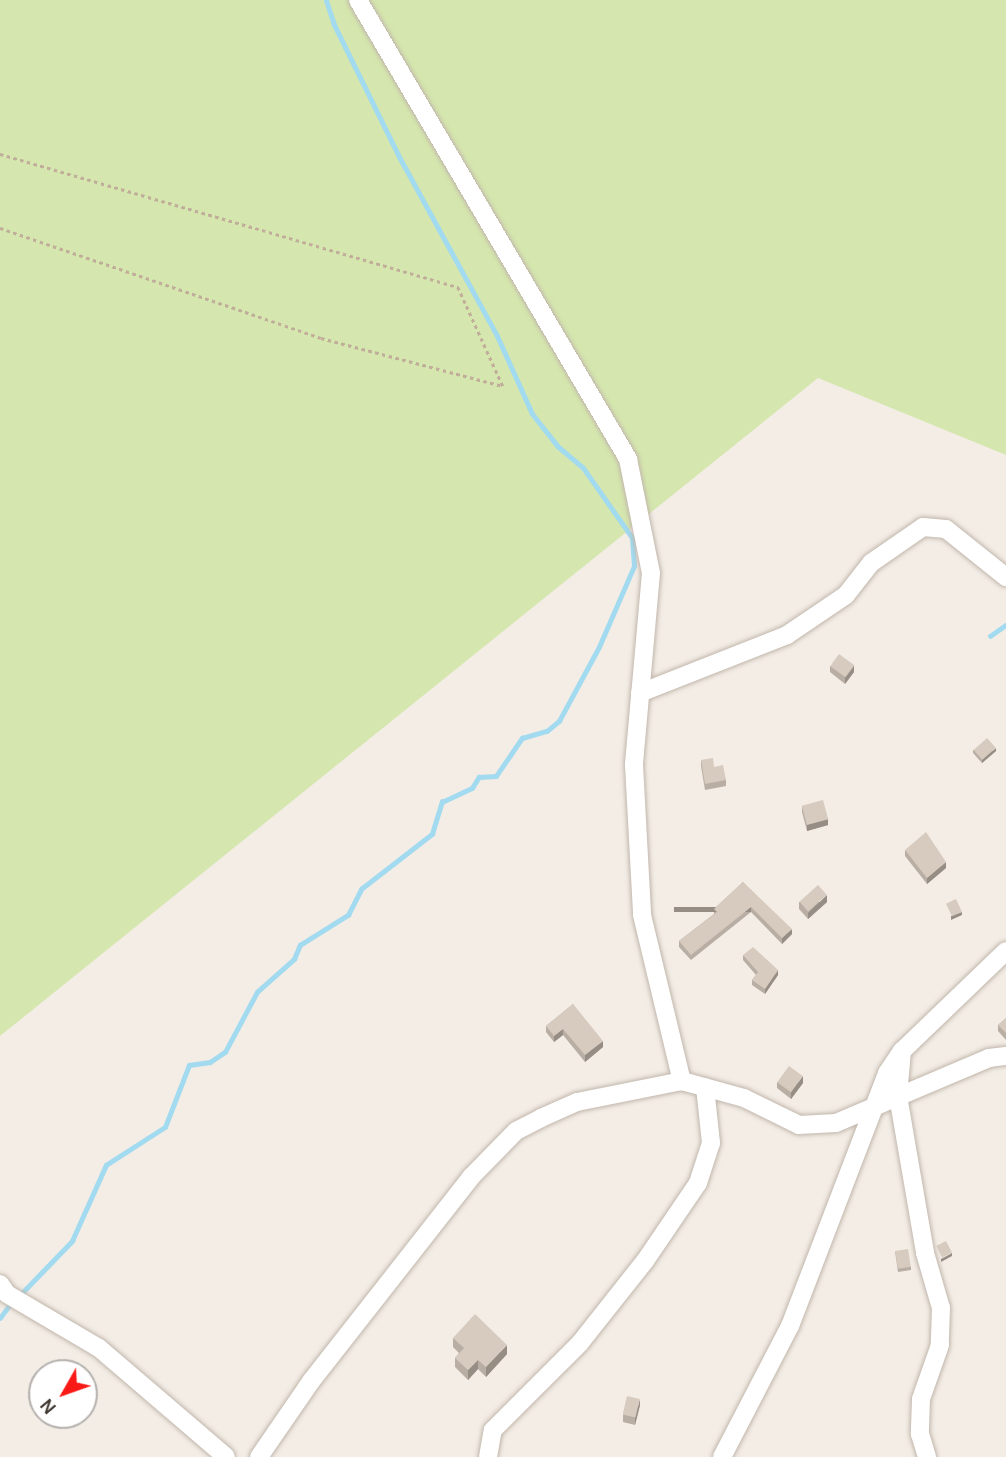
<!DOCTYPE html>
<html>
<head>
<meta charset="utf-8">
<style>
	body { margin:0 }
	#map { position:relative; width:1006px; height:1457px; overflow:hidden; background:#f3ede6; font-family:Karla,sans-serif }
	div>[style] { position:absolute }
	[style*='--x'] { left:calc(var(--x)*1px); top:calc(var(--y)*1px); width:calc(var(--w)*1px); rotate:calc(var(--a)*1deg) }
	.green>* { inset:0; background:#d5e7ae }
	.stream>* { height:4.5px; margin:-2.25px; padding:0 2.25px; transform-origin:2.25px; border-radius:2.25px; background:#a2daf0 }
	.path>* { height:2.5px; margin-top:-1.25px; transform-origin:0; background:repeating-linear-gradient(90deg,#c0ad9a 0 3.5px,transparent 0 7px) }
	.roads { filter:drop-shadow(0 0 2px #c1b6ab) drop-shadow(0 0 2px #c1b6ab) }
	.minor>* { height:18px; margin:-9px; padding:0 9px; transform-origin:9px; border-radius:9px; background:#fff }
	.wall>* { inset:0; background:#b9aea3 }
	.shaded-wall>* { inset:0; background:#968d85; transform-origin:0 0 }
	.building>* { inset:0; background:#d7cabe; transform-origin:0 0 }
	span { translate:-50% -50%; white-space:nowrap; text-align:center; line-height:1.15; -webkit-text-stroke:5px #fff; paint-order:stroke }
	.north { position:absolute; left:28px; top:1359px; width:70px; height:70px; box-sizing:border-box; background:#fff; border:2px solid #b5b1ae; border-radius:50%; rotate:230deg; font-size:19px; font-weight:700; line-height:28px; text-align:center; color:#453d35 }
	.north::after { content:''; display:block; margin:auto; width:24px; height:32px; background:#f91a17; clip-path:polygon(50% 0,100% 100%,50% 72%,0 100%) }
</style>
</head>
<body>
<div id="map">
	<div class="green">
		<div style="clip-path:polygon(0 0,1006px 0,1006px 455px,818px 378px,0 1036px)"></div>
	</div>
	<div class="stream">
		<div style="--x:990;--y:636;--w:19;--a:-35"></div>
		<div style="--x:18;--y:1297;--w:78;--a:-46"></div>
		<div style="--x:72;--y:1241;--w:83;--a:-65.9"></div>
		<div style="--x:106;--y:1165;--w:70;--a:-32.8"></div>
		<div style="--x:165;--y:1127;--w:66;--a:-68.8"></div>
		<div style="--x:189;--y:1065;--w:21;--a:-8"></div>
		<div style="--x:210;--y:1062;--w:18;--a:-34"></div>
		<div style="--x:225;--y:1052;--w:68;--a:-61.9"></div>
		<div style="--x:257;--y:992;--w:50;--a:-41.7"></div>
		<div style="--x:294;--y:959;--w:15;--a:-67"></div>
		<div style="--x:300;--y:945;--w:57;--a:-32"></div>
		<div style="--x:348;--y:915;--w:29;--a:-63"></div>
		<div style="--x:361;--y:889;--w:90;--a:-37.8"></div>
		<div style="--x:432;--y:834;--w:34;--a:-73"></div>
		<div style="--x:442;--y:802;--w:33;--a:-25"></div>
		<div style="--x:472;--y:788;--w:13;--a:-58"></div>
		<div style="--x:479;--y:777;--w:17;--a:-3"></div>
		<div style="--x:496;--y:776;--w:46;--a:-55.6"></div>
		<div style="--x:522;--y:738;--w:26;--a:-16"></div>
		<div style="--x:547;--y:731;--w:16;--a:-40"></div>
		<div style="--x:559;--y:721;--w:84;--a:-61.6"></div>
		<div style="--x:599;--y:647;--w:88;--a:-66.6"></div>
		<div style="--x:634;--y:566;--w:28;--a:-94"></div>
		<div style="--x:632;--y:538;--w:85;--a:-125"></div>
		<div style="--x:583;--y:468;--w:33;--a:-140"></div>
		<div style="--x:558;--y:447;--w:42;--a:-128.2"></div>
		<div style="--x:532;--y:414;--w:85;--a:-114.2"></div>
		<div style="--x:497;--y:336;--w:206;--a:-118.7"></div>
		<div style="--x:398;--y:155;--w:145;--a:-116.2"></div>
		<div style="--x:334;--y:25;--w:26;--a:-108"></div>
		<div style="--x:0;--y:1318;--w:19;--a:-54"></div>
	</div>
	<div class="path">
		<div style="--x:0;--y:154;--w:477;--a:16.2"></div>
		<div style="--x:458;--y:287;--w:109;--a:65.6"></div>
		<div style="--x:0;--y:228;--w:339;--a:18.9"></div>
		<div style="--x:321;--y:338;--w:188;--a:14.8"></div>
	</div>
	<div class="roads">
		<div class="minor">
			<div style="--x:358;--y:0;--w:533;--a:59.53"></div>
			<div style="--x:628;--y:459;--w:116;--a:78.6"></div>
			<div style="--x:651;--y:573;--w:193;--a:95.1"></div>
			<div style="--x:634;--y:765;--w:150;--a:86.9"></div>
			<div style="--x:642;--y:915;--w:171;--a:76.5"></div>
			<div style="--x:640;--y:693;--w:158;--a:-21.5"></div>
			<div style="--x:787;--y:635;--w:71;--a:-34.1"></div>
			<div style="--x:846;--y:595;--w:41;--a:-52"></div>
			<div style="--x:871;--y:563;--w:63;--a:-34.7"></div>
			<div style="--x:923;--y:527;--w:23;--a:5"></div>
			<div style="--x:946;--y:529;--w:77;--a:38.7"></div>
			<div style="--x:902;--y:1051;--w:45;--a:95.1"></div>
			<div style="--x:898;--y:1096;--w:159;--a:80.2"></div>
			<div style="--x:925;--y:1253;--w:57;--a:73.8"></div>
			<div style="--x:941;--y:1308;--w:37;--a:92"></div>
			<div style="--x:940;--y:1345;--w:57;--a:109.4"></div>
			<div style="--x:921;--y:1399;--w:35;--a:92"></div>
			<div style="--x:920;--y:1434;--w:24;--a:73"></div>
			<div style="--x:0;--y:1284;--w:12;--a:55"></div>
			<div style="--x:7;--y:1294;--w:107;--a:30.4"></div>
			<div style="--x:99;--y:1348;--w:167;--a:40.6"></div>
			<div style="--x:259;--y:1457;--w:93;--a:-55.5"></div>
			<div style="--x:312;--y:1380;--w:258;--a:-51.9"></div>
			<div style="--x:471;--y:1177;--w:64;--a:-45.6"></div>
			<div style="--x:516;--y:1131;--w:28;--a:-27"></div>
			<div style="--x:541;--y:1118;--w:39;--a:-24"></div>
			<div style="--x:577;--y:1102;--w:107;--a:-11.3"></div>
			<div style="--x:682;--y:1081;--w:64;--a:15.3"></div>
			<div style="--x:744;--y:1098;--w:61;--a:26.1"></div>
			<div style="--x:799;--y:1125;--w:37;--a:-3"></div>
			<div style="--x:836;--y:1123;--w:166;--a:-23"></div>
			<div style="--x:989;--y:1058;--w:17;--a:-7"></div>
			<div style="--x:488;--y:1457;--w:27;--a:-80"></div>
			<div style="--x:493;--y:1430;--w:123;--a:-45"></div>
			<div style="--x:580;--y:1343;--w:105;--a:-51.6"></div>
			<div style="--x:645;--y:1261;--w:94;--a:-55.8"></div>
			<div style="--x:698;--y:1183;--w:42;--a:-72"></div>
			<div style="--x:711;--y:1143;--w:56;--a:-96.1"></div>
			<div style="--x:722;--y:1457;--w:148;--a:-62.6"></div>
			<div style="--x:790;--y:1326;--w:271;--a:-69"></div>
			<div style="--x:887;--y:1073;--w:27;--a:-56"></div>
			<div style="--x:902;--y:1051;--w:144;--a:-43.9"></div>
		</div>
	</div>
	<div class="wall">
		<div style="clip-path:polygon(830px 666px,854px 672px,845px 684px,830px 672px)"></div>
		<div style="clip-path:polygon(973px 750px,996px 751px,982px 763px,973px 753px)"></div>
		<div style="clip-path:polygon(701px 760px,726px 780px,726px 786px,705px 790px,701px 766px)"></div>
		<div style="clip-path:polygon(802px 806px,828px 825px,807px 831px,802px 812px)"></div>
		<div style="clip-path:polygon(905px 850px,946px 868px,927px 884px,905px 856px)"></div>
		<div style="clip-path:polygon(743px 882px,792px 934px,782px 944px,751px 912px,691px 960px,679px 947px,679px 941px,714px 914px,714px 909px)"></div>
		<div style="clip-path:polygon(799px 902px,827px 902px,808px 919px,799px 909px)"></div>
		<div style="clip-path:polygon(743px 955px,778px 975px,765px 994px,752px 985px,752px 980px,756px 975px,743px 960px)"></div>
		<div style="clip-path:polygon(573px 1004px,603px 1047px,585px 1062px,563px 1035px,554px 1042px,546px 1032px,546px 1026px)"></div>
		<div style="clip-path:polygon(1006px 1018px,1006px 1040px,998px 1031px,998px 1025px)"></div>
		<div style="clip-path:polygon(777px 1082px,803px 1083px,791px 1099px,777px 1088px)"></div>
		<div style="clip-path:polygon(895px 1251px,911px 1267px,911px 1270px,898px 1272px)"></div>
		<div style="clip-path:polygon(453px 1338px,507px 1354px,486px 1377px,478px 1369px,468px 1380px,455px 1367px,455px 1358px,459px 1353px,453px 1347px)"></div>
		<div style="clip-path:polygon(640px 1405px,635px 1425px,623px 1422px,623px 1415px)"></div>
	</div>
	<div class="shaded-wall">
		<div style="clip-path:polygon(854px 665px,854px 672px,845px 684px,845px 677px)"></div>
		<div style="clip-path:polygon(996px 748px,996px 751px,982px 763px,982px 760px)"></div>
		<div style="clip-path:polygon(828px 819px,828px 825px,807px 831px,807px 824px)"></div>
		<div style="clip-path:polygon(946px 862px,946px 868px,927px 884px,927px 878px)"></div>
		<div style="clip-path:polygon(827px 895px,827px 902px,808px 919px,808px 913px)"></div>
		<div style="left:751px;top:907px;width:5px;height:77px;rotate:90deg"></div>
		<div style="clip-path:polygon(962px 912px,962px 915px,951px 920px,951px 916px)"></div>
		<div style="clip-path:polygon(792px 929px,792px 934px,782px 944px,782px 938px)"></div>
		<div style="clip-path:polygon(778px 970px,778px 975px,765px 994px,765px 989px)"></div>
		<div style="clip-path:polygon(563px 1029px,563px 1035px,554px 1042px,554px 1036px)"></div>
		<div style="clip-path:polygon(603px 1041px,603px 1047px,585px 1062px,585px 1055px)"></div>
		<div style="clip-path:polygon(803px 1076px,803px 1083px,791px 1099px,791px 1092px)"></div>
		<div style="clip-path:polygon(952px 1253px,952px 1256px,941px 1262px,941px 1259px)"></div>
		<div style="clip-path:polygon(507px 1345px,507px 1354px,486px 1377px,486px 1367px)"></div>
		<div style="clip-path:polygon(478px 1360px,478px 1369px,468px 1380px,468px 1370px)"></div>
		<div style="clip-path:polygon(640px 1399px,640px 1405px,635px 1425px,635px 1418px)"></div>
	</div>
	<div class="building">
		<div style="left:839px;top:654px;width:19px;height:15px;rotate:36deg"></div>
		<div style="left:987px;top:738px;width:13px;height:18px;rotate:48deg"></div>
		<div style="clip-path:polygon(713px 758px,714px 767px,723px 765px,726px 780px,705px 784px,701px 760px)"></div>
		<div style="left:823px;top:800px;width:20px;height:22px;rotate:75deg"></div>
		<div style="clip-path:polygon(926px 832px,946px 862px,927px 878px,905px 850px)"></div>
		<div style="clip-path:polygon(743px 882px,792px 929px,782px 938px,751px 907px,691px 955px,679px 941px,717px 912px,714px 909px)"></div>
		<div style="left:818px;top:885px;width:13px;height:25px;rotate:48deg"></div>
		<div style="left:956px;top:899px;width:14px;height:11px;rotate:65deg"></div>
		<div style="clip-path:polygon(753px 947px,778px 970px,765px 989px,752px 980px,758px 972px,743px 955px)"></div>
		<div style="clip-path:polygon(573px 1004px,603px 1041px,585px 1055px,563px 1029px,554px 1036px,546px 1026px)"></div>
		<div style="clip-path:polygon(1006px 1018px,1006px 1033px,998px 1025px)"></div>
		<div style="left:789px;top:1066px;width:17px;height:20px;rotate:36deg"></div>
		<div style="left:946px;top:1241px;width:13px;height:11px;rotate:63deg"></div>
		<div style="left:908px;top:1249px;width:18px;height:13px;rotate:81deg"></div>
		<div style="clip-path:polygon(475px 1314px,507px 1345px,486px 1367px,478px 1360px,468px 1370px,455px 1358px,464px 1348px,453px 1338px)"></div>
		<div style="left:627px;top:1396px;width:13px;height:19px;rotate:13deg"></div>
	</div>
	<div class="north">N</div>
</div>
</body>
</html>
